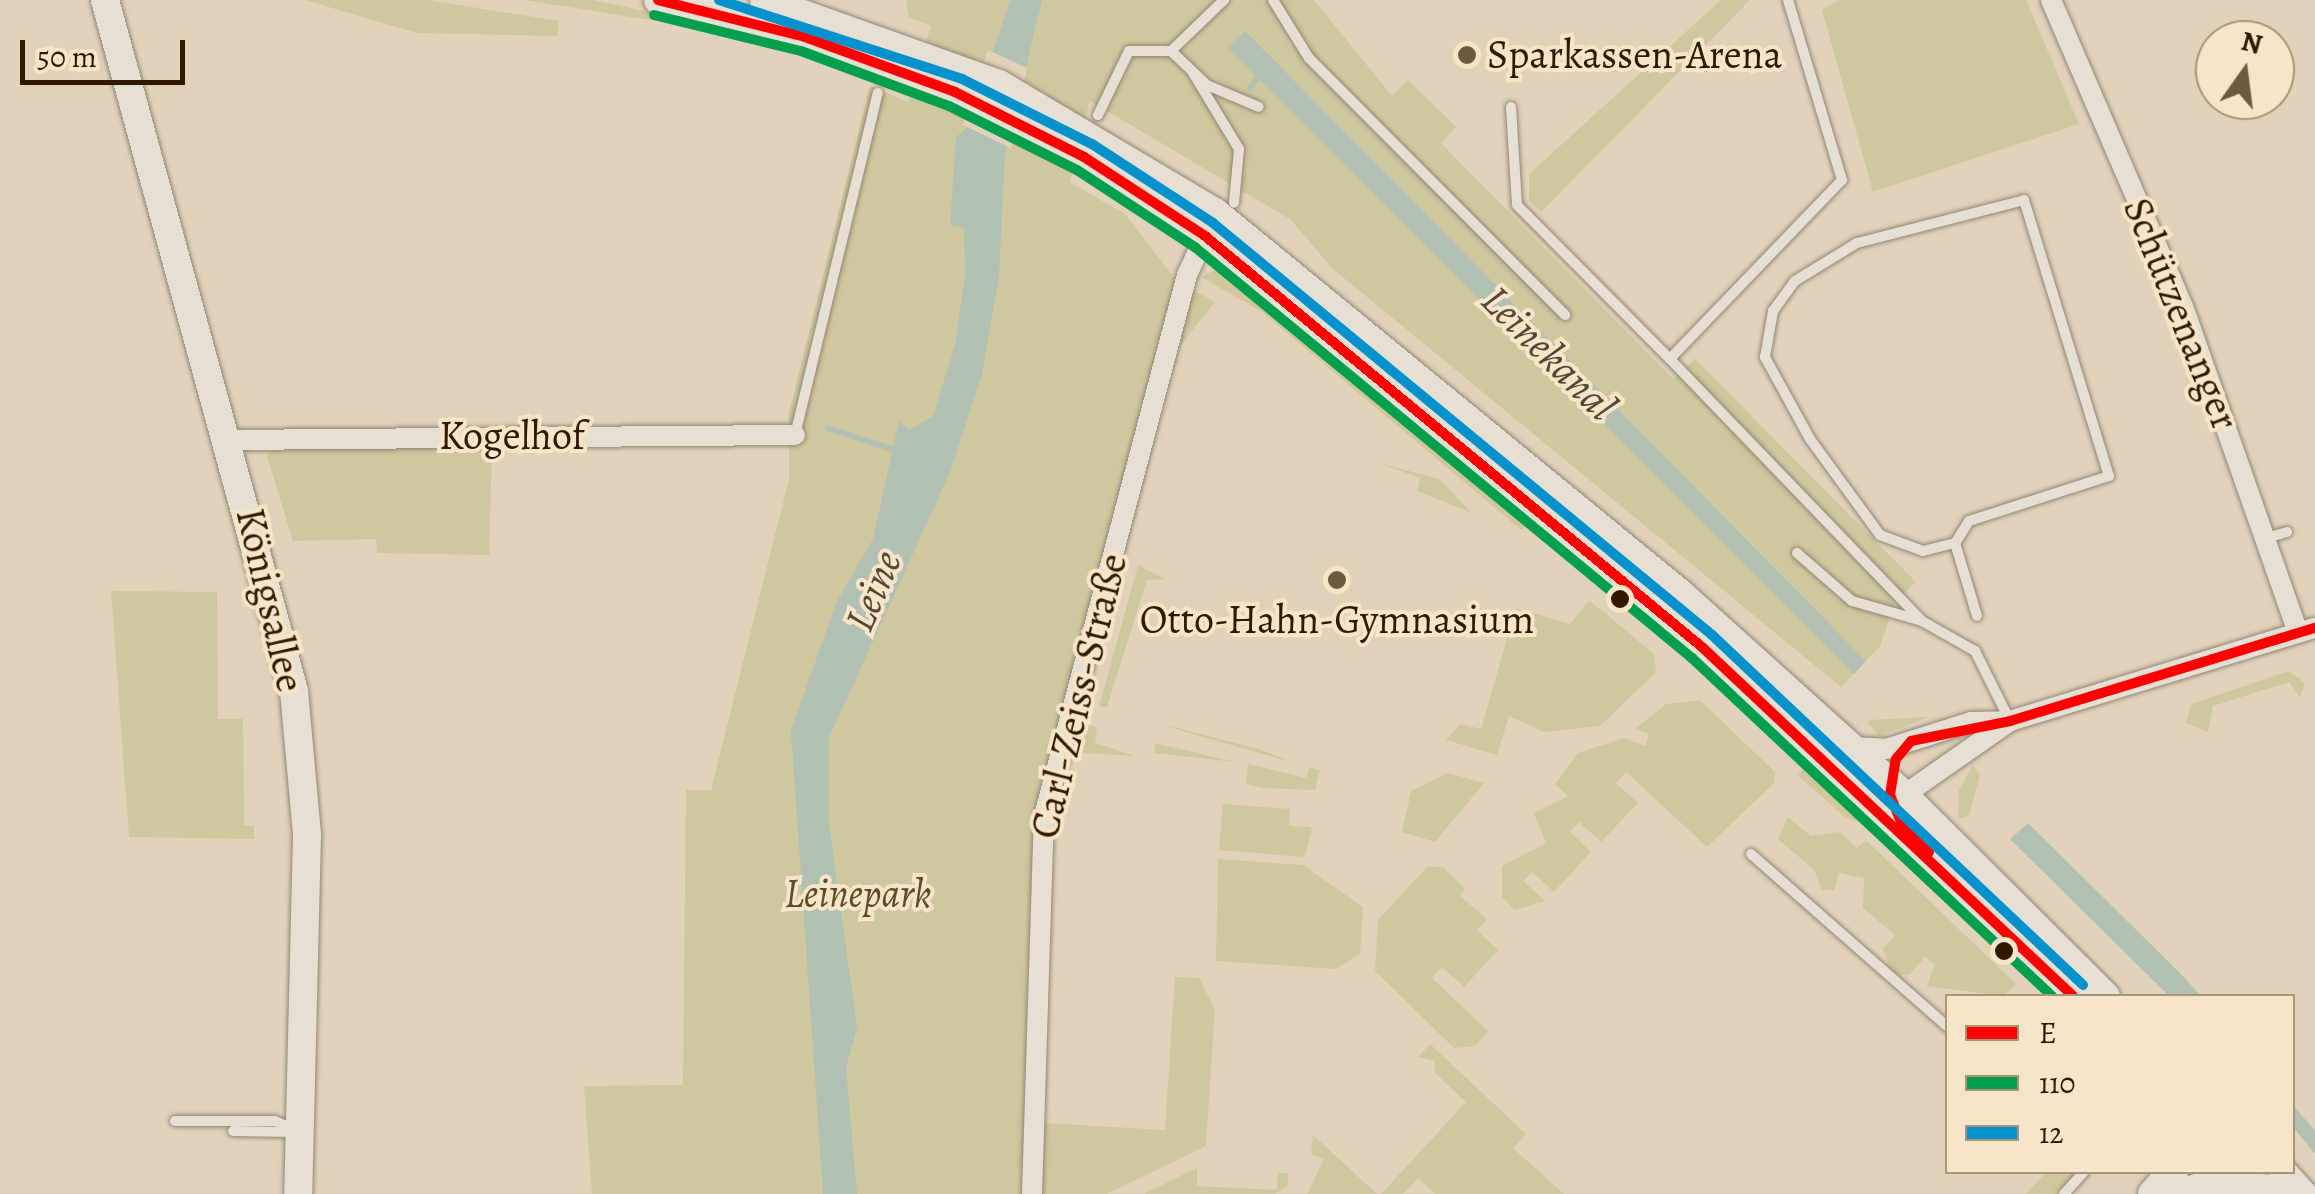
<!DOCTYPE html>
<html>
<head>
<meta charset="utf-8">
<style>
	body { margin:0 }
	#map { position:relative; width:2315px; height:1194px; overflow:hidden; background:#e1d3ba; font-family:Alegreya,serif }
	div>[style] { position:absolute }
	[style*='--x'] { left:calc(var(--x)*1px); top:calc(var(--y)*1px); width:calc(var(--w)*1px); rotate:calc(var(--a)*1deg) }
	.green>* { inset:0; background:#cfc79d }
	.water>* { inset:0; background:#b1c0b3 }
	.pier>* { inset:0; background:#e1d3ba }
	.stream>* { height:6px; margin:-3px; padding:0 3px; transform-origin:3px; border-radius:3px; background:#b1c0b3 }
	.roads { filter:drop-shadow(0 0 2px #918575) drop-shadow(0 0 2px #918575) }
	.service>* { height:10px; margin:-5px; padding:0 5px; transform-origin:5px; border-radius:5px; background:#e6dfd3 }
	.minor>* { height:20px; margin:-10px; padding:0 10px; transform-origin:10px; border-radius:10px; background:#e6dfd3 }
	.tertiary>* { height:28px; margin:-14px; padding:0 14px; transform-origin:14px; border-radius:14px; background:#e6dfd3 }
	.secondary>* { height:30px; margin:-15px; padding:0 15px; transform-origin:15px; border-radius:15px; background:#e6dfd3 }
	.bus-1>* { height:10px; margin:-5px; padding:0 5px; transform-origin:5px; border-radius:5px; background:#f00 }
	.bus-2>* { height:10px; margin:-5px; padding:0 5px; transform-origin:5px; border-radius:5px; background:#029f4d }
	.bus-3>* { height:10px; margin:-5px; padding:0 5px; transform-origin:5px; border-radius:5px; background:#0592cc }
	.dots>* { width:28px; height:28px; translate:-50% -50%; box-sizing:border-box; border:5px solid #f6e5c8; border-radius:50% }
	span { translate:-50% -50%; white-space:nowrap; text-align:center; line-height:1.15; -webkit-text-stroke:8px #f6e5c8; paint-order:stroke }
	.poi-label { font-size:40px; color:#311900 }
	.left { translate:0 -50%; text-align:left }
	.street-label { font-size:40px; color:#311900 }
	.park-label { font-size:40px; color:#5c4a28; font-style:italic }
	.water-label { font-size:42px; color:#514935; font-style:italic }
	.legend { position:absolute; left:1945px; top:994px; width:350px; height:180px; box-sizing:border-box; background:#f6e5c8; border:2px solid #a79378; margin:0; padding:12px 18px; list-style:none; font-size:30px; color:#311900 }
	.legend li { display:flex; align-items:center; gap:20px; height:50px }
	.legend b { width:50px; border:2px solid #a79378 }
	.north { position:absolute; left:2195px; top:20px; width:100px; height:100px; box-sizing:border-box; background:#f6e5c8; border:2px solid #a79378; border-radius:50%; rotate:14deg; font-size:28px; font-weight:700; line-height:40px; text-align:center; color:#311900 }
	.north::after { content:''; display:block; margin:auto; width:35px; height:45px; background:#6f5a41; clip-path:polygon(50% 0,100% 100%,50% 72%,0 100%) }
	.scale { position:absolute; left:20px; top:40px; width:165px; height:45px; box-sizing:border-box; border:5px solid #311900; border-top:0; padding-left:12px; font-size:30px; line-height:35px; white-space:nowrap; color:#311900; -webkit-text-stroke:8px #f6e5c8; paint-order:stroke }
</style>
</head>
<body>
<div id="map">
	<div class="green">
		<div style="clip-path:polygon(305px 0,428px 0,559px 21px,557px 36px,417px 33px)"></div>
		<div style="clip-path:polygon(525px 0,594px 0,699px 23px,694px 27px)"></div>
		<div style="clip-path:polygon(906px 0,1314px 0,1392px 96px,1408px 80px,1456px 127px,1441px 143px,1673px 379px,1695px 359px,1916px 582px,1895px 602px,1880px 646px,1841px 687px,1333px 269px,1290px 219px,1090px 101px,1070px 182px,1125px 214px,1176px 280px,1034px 818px,1023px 1194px,592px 1194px,584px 1086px,683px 1085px,686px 790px,711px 790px,789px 479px,789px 413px,870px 86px,908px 102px,931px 26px,909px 17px)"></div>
		<div style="clip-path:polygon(1721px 0,1750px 0,1541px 212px,1529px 201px,1529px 174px)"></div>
		<div style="clip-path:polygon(1839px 0,2026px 0,2079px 124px,1873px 192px,1822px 10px)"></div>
		<div style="clip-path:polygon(1215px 270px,1230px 271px,1469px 462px,1528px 523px,1521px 530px,1262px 312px,1201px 277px)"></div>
		<div style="clip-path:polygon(1192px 289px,1215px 302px,1176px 351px)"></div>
		<div style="clip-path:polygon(274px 448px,492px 448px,489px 555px,377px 553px,376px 539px,293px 541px,267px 456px)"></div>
		<div style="clip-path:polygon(1379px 463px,1439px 479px,1472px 513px,1417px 491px,1420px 478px)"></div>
		<div style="clip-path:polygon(1138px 565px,1165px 579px,1147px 580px,1107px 707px,1099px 707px)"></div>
		<div style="clip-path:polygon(111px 591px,217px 592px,218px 719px,243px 719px,244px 825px,254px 826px,254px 839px,129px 837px)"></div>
		<div style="clip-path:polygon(1589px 600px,1654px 654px,1656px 672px,1600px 726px,1544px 732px,1509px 716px,1497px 755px,1446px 740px,1461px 724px,1481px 729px,1516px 608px,1570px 624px)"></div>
		<div style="clip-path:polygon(2289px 671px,2305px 683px,2300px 698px,2289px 682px,2213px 706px,2208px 732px,2186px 723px,2191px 704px)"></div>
		<div style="clip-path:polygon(1700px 700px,1775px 772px,1774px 783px,1707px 847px,1626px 772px,1616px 783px,1638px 803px,1601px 842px,1579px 822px,1570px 832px,1591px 852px,1554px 892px,1532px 872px,1523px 881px,1545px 901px,1515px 910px,1502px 897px,1502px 866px,1546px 843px,1534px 813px,1568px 796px,1555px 784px,1578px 753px,1624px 738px,1646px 746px,1649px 733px,1635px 729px,1666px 704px)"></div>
		<div style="clip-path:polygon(1929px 717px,1879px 736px,1868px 723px,1869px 720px)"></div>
		<div style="clip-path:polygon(1077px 723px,1097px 727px,1095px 743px,1135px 756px,1082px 753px)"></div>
		<div style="clip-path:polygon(1158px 723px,1262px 750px,1295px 763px,1196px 735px)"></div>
		<div style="clip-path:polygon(1155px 743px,1235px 762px,1154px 753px)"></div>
		<div style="clip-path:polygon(1810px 759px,1890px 833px,1845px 817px,1798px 776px)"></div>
		<div style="clip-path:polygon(1248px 764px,1306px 778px,1310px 767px,1320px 770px,1315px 790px,1263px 788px,1246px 784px)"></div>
		<div style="clip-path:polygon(1973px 765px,1980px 774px,1969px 816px,1958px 819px,1959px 790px)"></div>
		<div style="clip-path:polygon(1448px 773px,1484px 783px,1435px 842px,1402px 832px,1411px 791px)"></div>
		<div style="clip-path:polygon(1223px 804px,1290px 809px,1289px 826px,1312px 827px,1305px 857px,1219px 850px)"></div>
		<div style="clip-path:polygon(1788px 817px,1811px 836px,1839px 832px,1857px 848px,1866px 840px,2016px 984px,2003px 996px,1927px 986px,1935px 965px,1925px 957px,1909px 975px,1892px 974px,1883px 949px,1895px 935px,1863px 908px,1864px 878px,1839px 873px,1834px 890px,1822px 890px,1814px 870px,1778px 839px)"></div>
		<div style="clip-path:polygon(1218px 859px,1303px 865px,1363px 907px,1360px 954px,1336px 969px,1216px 961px)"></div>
		<div style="clip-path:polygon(1427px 867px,1443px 867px,1465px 889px,1460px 896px,1487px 919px,1477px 930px,1498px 950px,1464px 987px,1442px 967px,1432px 978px,1488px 1031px,1475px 1046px,1454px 1048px,1375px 971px,1378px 920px)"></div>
		<div style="clip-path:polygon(1175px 977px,1199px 978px,1215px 1009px,1206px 1146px,1107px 1194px,1041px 1194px,1044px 1123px,1165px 1130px)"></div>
		<div style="clip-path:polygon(1430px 1044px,1526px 1134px,1513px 1148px,1564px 1194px,1435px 1194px,1418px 1178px,1403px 1194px,1381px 1194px,1466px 1102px,1434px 1072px,1435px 1061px,1418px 1057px)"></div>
		<div style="clip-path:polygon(1313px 1135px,1377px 1194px,1307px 1194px,1324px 1159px,1311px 1154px)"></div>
		<div style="clip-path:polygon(1197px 1168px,1197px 1186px,1277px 1190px,1278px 1173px,1288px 1173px,1288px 1185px,1275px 1194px,1144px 1194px)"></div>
		<div style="clip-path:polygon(2046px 1172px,2078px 1172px,2056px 1194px,2026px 1194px)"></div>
	</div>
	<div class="water">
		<div style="clip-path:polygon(1010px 0,1042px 0,1005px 154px,999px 277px,982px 374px,951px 470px,829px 738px,829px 824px,857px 1027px,846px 1068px,857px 1194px,823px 1194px,791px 731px,836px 603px,873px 539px,899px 421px,909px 430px,933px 416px,955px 345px,965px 275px,964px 228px,950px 225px,956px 137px,967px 128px)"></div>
		<div style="clip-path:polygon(1245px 31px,1866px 661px,1854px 674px,1227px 48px)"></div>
		<div style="clip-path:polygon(2028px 823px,2182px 975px,2201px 996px,2169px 996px,2010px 839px)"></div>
		<div style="clip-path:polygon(2292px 1104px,2315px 1131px,2315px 1154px,2293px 1127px)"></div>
	</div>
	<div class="pier">
		<div style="clip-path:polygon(988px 50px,1027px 68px,1011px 148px,963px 125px)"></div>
	</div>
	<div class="stream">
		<div style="--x:1250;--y:88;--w:19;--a:-54"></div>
		<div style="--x:828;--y:428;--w:74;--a:18.2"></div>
	</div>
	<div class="roads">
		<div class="service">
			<div style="--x:1273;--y:0;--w:68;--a:58.2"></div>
			<div style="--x:1309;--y:58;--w:363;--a:45.1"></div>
			<div style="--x:1788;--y:0;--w:188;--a:73.3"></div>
			<div style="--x:1842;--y:180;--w:248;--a:133.9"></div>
			<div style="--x:1670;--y:359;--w:364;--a:46.1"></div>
			<div style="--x:1171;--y:51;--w:50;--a:43.4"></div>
			<div style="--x:1207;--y:85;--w:56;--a:22.9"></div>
			<div style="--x:1193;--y:73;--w:89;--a:58.8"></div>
			<div style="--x:1239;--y:149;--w:54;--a:95.3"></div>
			<div style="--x:1511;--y:107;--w:98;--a:86.5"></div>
			<div style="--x:1517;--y:205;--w:217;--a:45.2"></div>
			<div style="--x:1098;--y:115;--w:71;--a:-64.2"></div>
			<div style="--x:1129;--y:51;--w:42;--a:0"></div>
			<div style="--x:1171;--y:51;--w:74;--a:-43.9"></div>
			<div style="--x:2024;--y:200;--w:289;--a:72.9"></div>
			<div style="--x:2109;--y:476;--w:147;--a:162.2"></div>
			<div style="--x:1969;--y:521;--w:26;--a:122"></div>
			<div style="--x:1955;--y:543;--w:33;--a:166"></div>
			<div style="--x:1923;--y:551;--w:46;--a:-159.6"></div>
			<div style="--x:1880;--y:535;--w:119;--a:-126.1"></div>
			<div style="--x:1810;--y:439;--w:94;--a:-118.8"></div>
			<div style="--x:1765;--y:357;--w:47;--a:-80.1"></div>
			<div style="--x:1773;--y:311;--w:37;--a:-54"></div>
			<div style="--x:1795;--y:281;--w:73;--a:-31.5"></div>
			<div style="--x:1857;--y:243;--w:172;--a:-14.4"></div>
			<div style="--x:795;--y:435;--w:352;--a:-76.4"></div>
			<div style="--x:2266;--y:538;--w:22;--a:-16"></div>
			<div style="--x:1955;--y:543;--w:76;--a:73.2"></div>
			<div style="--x:1797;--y:553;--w:73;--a:41.1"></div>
			<div style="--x:1852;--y:601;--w:73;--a:15.9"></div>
			<div style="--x:1922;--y:621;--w:61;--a:29.5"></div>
			<div style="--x:1975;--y:651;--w:78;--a:63.4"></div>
			<div style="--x:1751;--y:854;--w:262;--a:41.3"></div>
			<div style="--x:175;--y:1121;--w:100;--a:0"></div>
			<div style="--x:275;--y:1121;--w:24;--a:24"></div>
			<div style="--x:233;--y:1131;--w:61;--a:0.9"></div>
			<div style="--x:2064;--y:1194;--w:30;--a:-48"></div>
		</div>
		<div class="minor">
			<div style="--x:2051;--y:0;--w:333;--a:66.7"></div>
			<div style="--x:2183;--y:306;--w:346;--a:70.6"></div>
			<div style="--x:229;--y:440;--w:566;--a:-0.51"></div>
			<div style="--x:1851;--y:747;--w:35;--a:3"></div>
			<div style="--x:1886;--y:749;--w:89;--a:-17.6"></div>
			<div style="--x:1971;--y:722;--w:39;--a:-1"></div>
			<div style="--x:2010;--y:721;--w:319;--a:-17"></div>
			<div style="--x:1858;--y:785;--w:47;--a:12.3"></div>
			<div style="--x:1904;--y:795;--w:129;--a:-34.9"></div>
			<div style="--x:1032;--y:1194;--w:378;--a:-88.2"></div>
			<div style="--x:1044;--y:816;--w:560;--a:-75.19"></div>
			<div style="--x:1187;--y:275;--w:55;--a:-65.3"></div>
		</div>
		<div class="tertiary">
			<div style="--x:105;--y:0;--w:716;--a:74.7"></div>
			<div style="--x:294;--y:691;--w:145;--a:84.8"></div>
			<div style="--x:307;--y:835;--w:359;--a:91.4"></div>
			<div style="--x:658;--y:0;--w:152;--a:14.1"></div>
			<div style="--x:805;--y:37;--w:160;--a:20.1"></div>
			<div style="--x:955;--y:92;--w:144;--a:26.7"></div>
			<div style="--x:1084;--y:157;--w:145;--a:33.1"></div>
			<div style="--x:1205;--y:236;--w:645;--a:39.59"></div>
			<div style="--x:1702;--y:647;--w:509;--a:43.25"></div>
			<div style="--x:764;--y:0;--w:250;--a:19.7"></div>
			<div style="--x:999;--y:84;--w:252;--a:30.7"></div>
			<div style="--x:1216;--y:213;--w:600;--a:39.32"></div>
			<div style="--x:1680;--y:593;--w:302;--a:42"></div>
			<div style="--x:1904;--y:795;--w:285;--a:44.9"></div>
			<div style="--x:2283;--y:1172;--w:30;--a:48"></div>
		</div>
		<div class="secondary">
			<div style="--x:2153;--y:1194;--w:30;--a:-48"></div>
			<div style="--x:2182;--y:1194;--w:31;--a:-19"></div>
			<div style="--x:2211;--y:1184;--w:60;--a:5.7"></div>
		</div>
	</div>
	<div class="bus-1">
		<div style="--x:658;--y:0;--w:152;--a:14.1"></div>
		<div style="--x:805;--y:37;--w:160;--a:20.1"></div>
		<div style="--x:955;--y:92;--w:144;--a:26.7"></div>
		<div style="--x:1084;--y:157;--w:145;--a:33.1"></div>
		<div style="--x:1205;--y:236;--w:645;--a:39.59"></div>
		<div style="--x:1702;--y:647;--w:509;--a:43.25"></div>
		<div style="--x:1929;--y:852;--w:36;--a:-136"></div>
		<div style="--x:1903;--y:827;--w:35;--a:-112"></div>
		<div style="--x:1890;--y:795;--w:36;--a:-81"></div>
		<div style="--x:1896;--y:759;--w:23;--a:-50"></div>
		<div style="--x:1911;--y:741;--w:101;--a:-11.4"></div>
		<div style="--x:2010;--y:721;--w:319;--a:-17"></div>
	</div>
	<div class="bus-2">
		<div style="--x:654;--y:15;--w:151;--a:13.8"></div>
		<div style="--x:801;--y:51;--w:158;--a:20.4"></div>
		<div style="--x:949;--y:106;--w:143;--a:26.6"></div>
		<div style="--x:1077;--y:170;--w:142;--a:33.2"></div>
		<div style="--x:1196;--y:248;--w:644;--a:39.58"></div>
		<div style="--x:1692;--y:658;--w:494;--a:43.2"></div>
	</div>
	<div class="bus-3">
		<div style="--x:719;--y:0;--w:256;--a:18"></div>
		<div style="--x:962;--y:79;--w:145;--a:26.6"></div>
		<div style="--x:1092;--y:144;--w:145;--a:33.1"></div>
		<div style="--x:1213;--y:223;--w:647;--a:39.54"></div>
		<div style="--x:1712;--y:635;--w:510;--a:43.33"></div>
	</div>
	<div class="dots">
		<div style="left:1467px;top:55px;background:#6f5a41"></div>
		<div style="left:1337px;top:580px;background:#6f5a41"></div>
		<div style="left:1620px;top:599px;background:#311900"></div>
		<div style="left:2004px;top:951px;background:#311900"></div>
	</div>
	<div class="poi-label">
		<span class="left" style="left:1487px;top:55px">Sparkassen-Arena</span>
		<span style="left:1337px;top:620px">Otto-Hahn-Gymnasium</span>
	</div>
	<div class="street-label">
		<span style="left:2181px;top:314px;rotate:68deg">Schützenanger</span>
		<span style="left:512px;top:436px">Kogelhof</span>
		<span style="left:270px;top:600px;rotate:77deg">Königsallee</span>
		<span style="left:1079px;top:696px;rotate:-76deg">Carl-Zeiss-Straße</span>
	</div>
	<div class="park-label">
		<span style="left:858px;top:894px">Leinepark</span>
	</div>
	<div class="water-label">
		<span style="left:1549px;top:353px;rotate:45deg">Leinekanal</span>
		<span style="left:873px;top:591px;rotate:-67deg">Leine</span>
	</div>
	<ul class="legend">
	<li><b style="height:12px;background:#f00"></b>E</li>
	<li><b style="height:12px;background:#029f4d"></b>110</li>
	<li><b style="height:12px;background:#0592cc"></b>12</li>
	</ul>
	<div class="north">N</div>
	<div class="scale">50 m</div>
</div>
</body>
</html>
